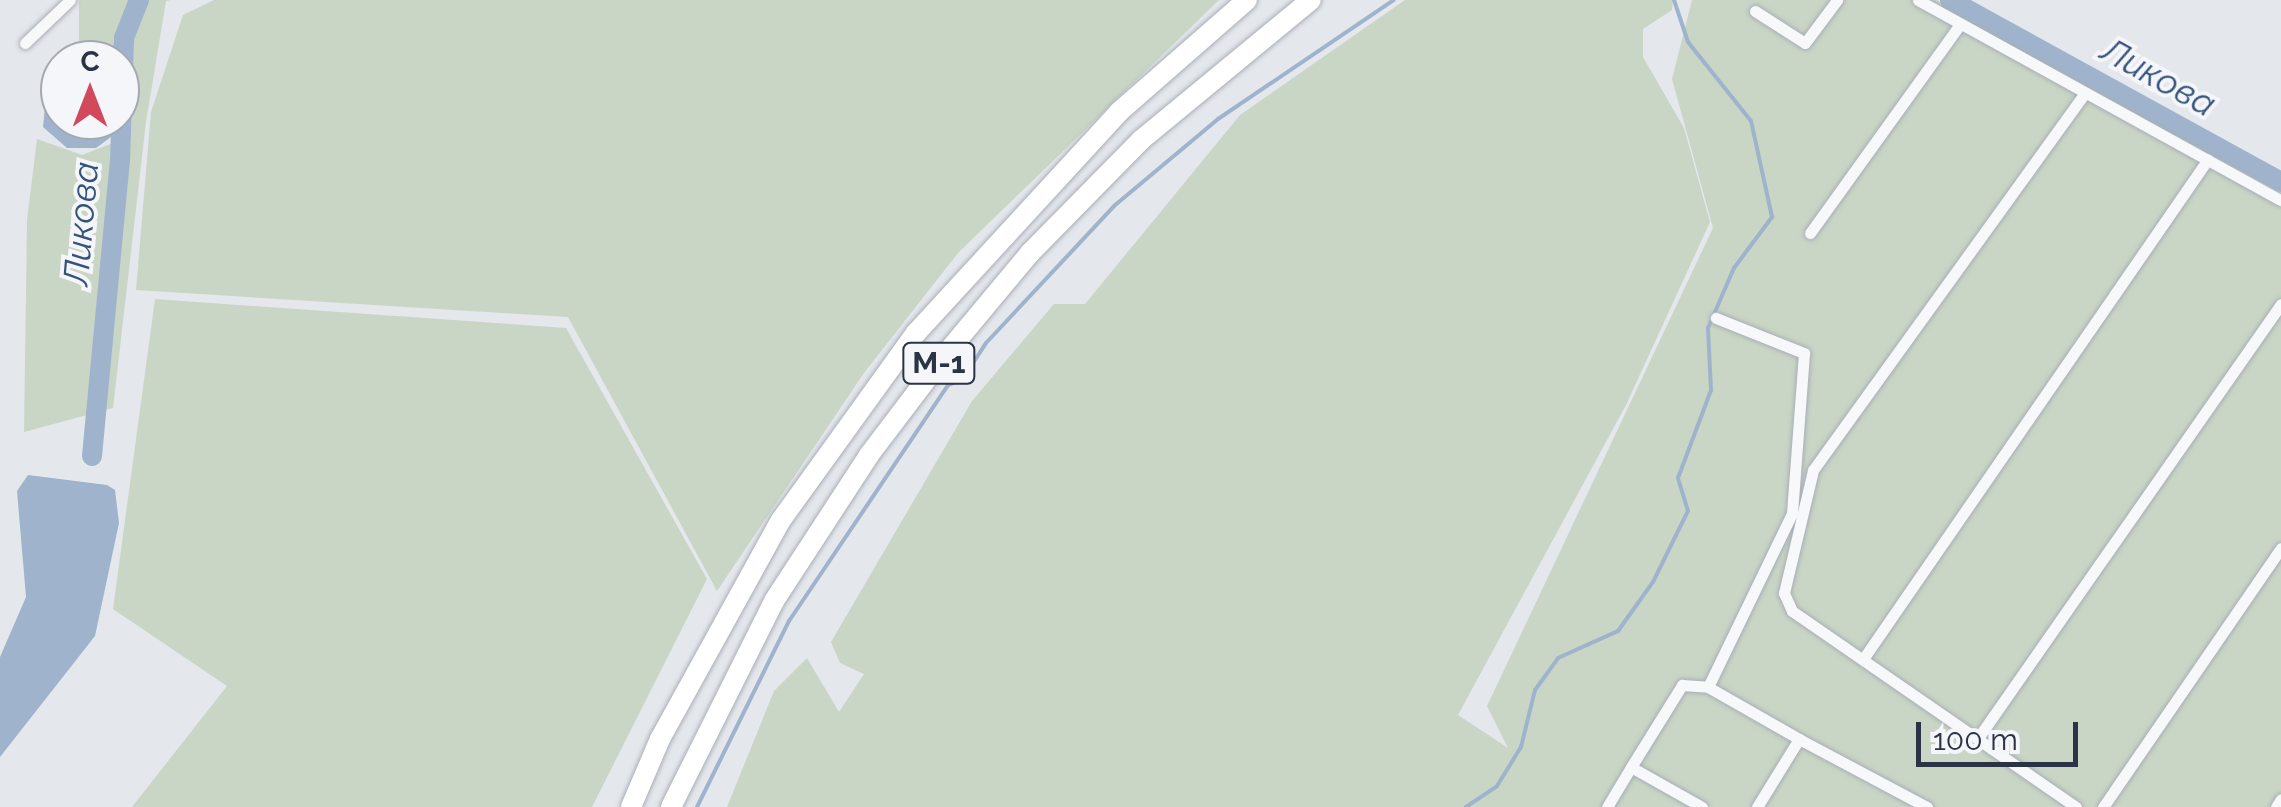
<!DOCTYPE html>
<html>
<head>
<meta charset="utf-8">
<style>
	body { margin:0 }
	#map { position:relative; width:2281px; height:807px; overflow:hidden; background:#e4e7ec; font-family:Raleway,sans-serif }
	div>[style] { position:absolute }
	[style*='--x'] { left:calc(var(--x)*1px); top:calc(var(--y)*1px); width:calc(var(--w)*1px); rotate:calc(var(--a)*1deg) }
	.green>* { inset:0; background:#c9d6c5 }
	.water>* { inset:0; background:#9fb4cc }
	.stream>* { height:4px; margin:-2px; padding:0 2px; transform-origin:2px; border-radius:2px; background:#9fb4cc }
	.river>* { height:20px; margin:-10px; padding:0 10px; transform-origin:10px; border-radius:10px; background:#9fb4cc }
	.roads { filter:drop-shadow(0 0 2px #a9aeb7) drop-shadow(0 0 2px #a9aeb7) }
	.street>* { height:11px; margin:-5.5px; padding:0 5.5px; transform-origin:5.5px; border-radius:5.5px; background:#f7f8fa }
	.highway>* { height:20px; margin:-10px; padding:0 10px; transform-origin:10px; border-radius:10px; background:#fff }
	span { translate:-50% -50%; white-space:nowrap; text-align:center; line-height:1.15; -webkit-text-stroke:8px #f4f6f9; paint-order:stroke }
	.shield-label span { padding:2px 8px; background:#f4f6f9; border:2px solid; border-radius:8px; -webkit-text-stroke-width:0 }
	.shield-label { font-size:30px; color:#2b3445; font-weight:700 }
	.water-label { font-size:35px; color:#34527a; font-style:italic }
	.north { position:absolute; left:40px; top:40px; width:100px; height:100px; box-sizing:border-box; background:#f4f6f9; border:2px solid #a4a8b1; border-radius:50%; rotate:0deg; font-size:28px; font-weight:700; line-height:40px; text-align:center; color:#2b3445 }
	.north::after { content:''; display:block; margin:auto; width:35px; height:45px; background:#d1495b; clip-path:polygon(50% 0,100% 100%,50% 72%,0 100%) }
	.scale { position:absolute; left:1916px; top:722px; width:162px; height:45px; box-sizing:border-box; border:5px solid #2b3445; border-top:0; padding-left:12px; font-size:30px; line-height:35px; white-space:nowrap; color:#2b3445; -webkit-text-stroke:8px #f4f6f9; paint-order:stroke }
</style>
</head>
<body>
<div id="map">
	<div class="green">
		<div style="clip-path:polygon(79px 0,171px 0,166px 1px,146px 122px,113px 408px,24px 432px,27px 220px,37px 139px,82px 155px,113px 143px,128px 125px,120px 109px,120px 60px,79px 60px)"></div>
		<div style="clip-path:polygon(214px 0,1219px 0,958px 253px,864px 373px,717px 591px,568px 317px,136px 290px,151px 112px,183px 15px)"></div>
		<div style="clip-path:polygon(1405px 0,1673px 0,1672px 10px,1643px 29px,1643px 57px,1684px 128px,1710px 222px,1626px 405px,1458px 715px,1508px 748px,1487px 706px,1713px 228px,1672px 79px,1692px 0,1936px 0,2281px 194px,2281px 807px,727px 807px,774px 691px,807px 658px,839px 712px,864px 674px,840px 663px,831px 642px,972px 401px,1054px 304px,1085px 304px,1240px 115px)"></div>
		<div style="clip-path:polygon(155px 299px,566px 328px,707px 579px,592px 807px,132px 807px,227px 686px,113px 609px)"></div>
	</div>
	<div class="water">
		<div style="clip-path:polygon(60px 99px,60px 120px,120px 120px,120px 114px,126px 126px,96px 148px,67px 148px,43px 127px,45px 106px)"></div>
		<div style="clip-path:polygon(28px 475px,107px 485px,115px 490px,119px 523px,95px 636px,0 757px,0 657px,26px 597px,17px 491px)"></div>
	</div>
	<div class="stream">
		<div style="--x:697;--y:807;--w:208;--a:-63.7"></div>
		<div style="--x:789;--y:621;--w:285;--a:-56"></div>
		<div style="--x:948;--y:385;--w:15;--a:-20"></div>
		<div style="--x:962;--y:380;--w:44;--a:-57"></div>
		<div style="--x:986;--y:343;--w:187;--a:-46.9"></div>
		<div style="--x:1114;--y:206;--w:136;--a:-39.9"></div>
		<div style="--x:1218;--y:119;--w:212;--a:-34.1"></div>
		<div style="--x:1466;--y:807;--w:37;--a:-34"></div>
		<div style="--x:1497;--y:786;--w:46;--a:-58.4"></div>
		<div style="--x:1521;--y:747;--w:59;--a:-76.2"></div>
		<div style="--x:1535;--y:690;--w:39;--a:-54"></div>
		<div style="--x:1558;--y:658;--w:66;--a:-24.2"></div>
		<div style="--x:1618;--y:631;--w:60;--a:-54.5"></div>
		<div style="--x:1653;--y:582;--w:79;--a:-63.8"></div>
		<div style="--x:1688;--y:511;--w:34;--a:-107"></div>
		<div style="--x:1678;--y:478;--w:94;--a:-69.4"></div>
		<div style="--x:1711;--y:390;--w:62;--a:-92.8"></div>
		<div style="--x:1708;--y:328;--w:65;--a:-66.6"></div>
		<div style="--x:1734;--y:268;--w:64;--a:-53.3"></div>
		<div style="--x:1772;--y:217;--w:98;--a:-102.3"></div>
		<div style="--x:1751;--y:121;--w:101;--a:-128.6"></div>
		<div style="--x:1688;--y:42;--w:44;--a:-108.4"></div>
	</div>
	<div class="river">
		<div style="--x:1950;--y:0;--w:378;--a:28.8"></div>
		<div style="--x:92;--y:456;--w:296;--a:-84.6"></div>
		<div style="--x:120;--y:161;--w:123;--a:-88.1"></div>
		<div style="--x:124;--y:38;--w:41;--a:-68.5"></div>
	</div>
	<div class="roads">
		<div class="street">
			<div style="--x:1918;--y:0;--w:414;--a:28.9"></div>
			<div style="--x:1755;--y:11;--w:59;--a:32.6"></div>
			<div style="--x:1805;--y:43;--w:54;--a:-53.3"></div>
			<div style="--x:25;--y:43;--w:62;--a:-43.7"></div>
			<div style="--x:1810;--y:233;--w:255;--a:-54.3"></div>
			<div style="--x:1863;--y:659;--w:607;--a:-55.39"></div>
			<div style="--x:1708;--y:687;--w:193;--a:-64.2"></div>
			<div style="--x:1792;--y:513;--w:160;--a:-85.7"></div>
			<div style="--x:1804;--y:353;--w:95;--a:-158.3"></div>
			<div style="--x:1978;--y:738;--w:529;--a:-55.08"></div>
			<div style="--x:1607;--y:807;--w:47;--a:-59"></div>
			<div style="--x:1702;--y:807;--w:81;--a:-150.6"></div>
			<div style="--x:1631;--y:767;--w:97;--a:-58.1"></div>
			<div style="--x:1682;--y:685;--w:26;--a:4"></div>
			<div style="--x:1708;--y:687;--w:105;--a:29.7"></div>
			<div style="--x:1757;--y:807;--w:80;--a:-58.3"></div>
			<div style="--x:1799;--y:739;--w:145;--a:28"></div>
			<div style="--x:2076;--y:807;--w:345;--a:-145.4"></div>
			<div style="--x:1792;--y:611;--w:20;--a:-114"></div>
			<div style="--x:1784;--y:593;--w:126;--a:-76.7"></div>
			<div style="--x:1813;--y:470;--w:463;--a:-54.2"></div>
			<div style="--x:2103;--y:807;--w:314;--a:-55.5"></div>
			<div style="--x:2276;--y:807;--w:9;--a:-58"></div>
		</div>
		<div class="highway">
			<div style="--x:631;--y:807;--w:74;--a:-66.9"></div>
			<div style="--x:660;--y:739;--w:250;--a:-61.1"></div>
			<div style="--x:781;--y:520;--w:231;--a:-54.2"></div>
			<div style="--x:916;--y:333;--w:300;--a:-47.4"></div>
			<div style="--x:1119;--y:112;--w:170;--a:-41.2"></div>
			<div style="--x:671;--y:807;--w:230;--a:-63.4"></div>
			<div style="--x:774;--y:601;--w:174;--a:-56.9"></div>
			<div style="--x:869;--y:455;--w:126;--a:-52.8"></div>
			<div style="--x:945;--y:355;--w:133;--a:-50.2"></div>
			<div style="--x:1030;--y:253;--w:158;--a:-45.5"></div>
			<div style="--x:1141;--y:140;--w:220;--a:-39.5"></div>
		</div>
	</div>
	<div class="shield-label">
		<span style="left:939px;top:363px">М-1</span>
	</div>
	<div class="water-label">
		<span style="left:2158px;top:77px;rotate:29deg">Ликова</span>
		<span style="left:81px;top:224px;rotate:-85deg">Ликова</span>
	</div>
	<div class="north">С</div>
	<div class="scale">100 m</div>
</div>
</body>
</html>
